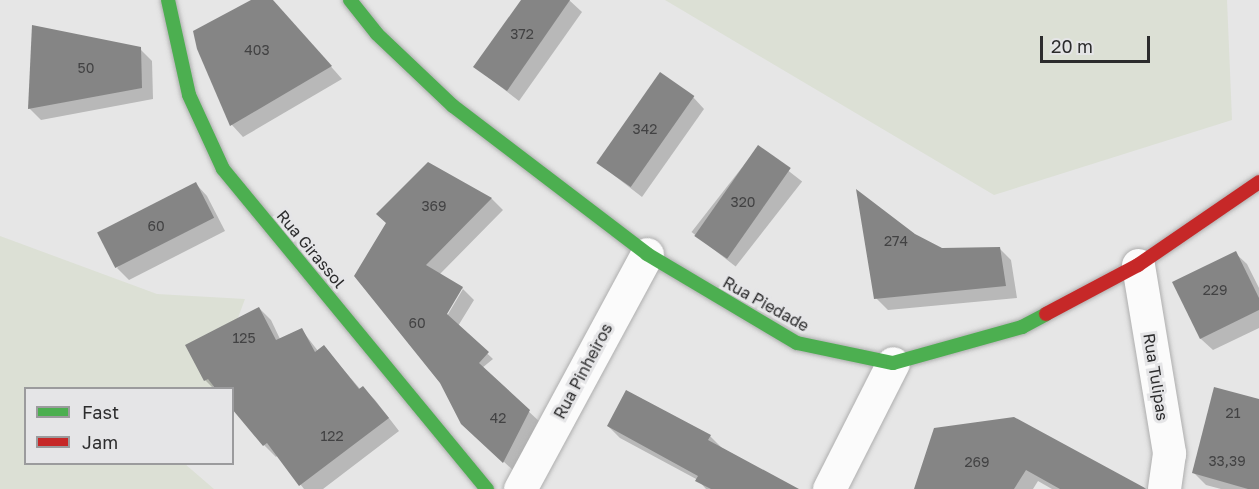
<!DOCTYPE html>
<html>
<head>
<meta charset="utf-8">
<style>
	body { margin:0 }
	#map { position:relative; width:1259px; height:489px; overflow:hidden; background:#e6e6e6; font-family:"Golos Text",sans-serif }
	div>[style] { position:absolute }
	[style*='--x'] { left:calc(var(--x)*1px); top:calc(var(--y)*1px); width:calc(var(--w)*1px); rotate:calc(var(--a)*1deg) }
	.green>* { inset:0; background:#dce0d5 }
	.shadow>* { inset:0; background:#0003; transform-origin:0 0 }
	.building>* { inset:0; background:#858585; transform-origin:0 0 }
	.roads { filter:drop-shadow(0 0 2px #aeaeae) drop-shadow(0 0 2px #aeaeae) }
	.street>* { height:33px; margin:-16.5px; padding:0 16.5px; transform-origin:16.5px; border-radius:16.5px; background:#fbfbfb }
	.fast>* { height:14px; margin:-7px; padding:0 7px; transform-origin:7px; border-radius:7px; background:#4caf50 }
	.jam>* { height:14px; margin:-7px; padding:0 7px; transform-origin:7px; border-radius:7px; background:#c62828 }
	span { translate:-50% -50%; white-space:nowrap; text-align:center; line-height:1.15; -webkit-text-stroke:6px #e5e5e7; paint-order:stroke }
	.number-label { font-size:14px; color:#424243 }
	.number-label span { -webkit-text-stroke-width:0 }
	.street-label { font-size:16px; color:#2c2c2d }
	.legend { position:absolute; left:24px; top:387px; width:210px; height:78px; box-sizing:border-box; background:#e5e5e7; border:2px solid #9b9b9d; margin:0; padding:8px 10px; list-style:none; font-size:18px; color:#2c2c2d }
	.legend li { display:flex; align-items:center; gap:12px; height:30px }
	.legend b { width:30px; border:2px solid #9b9b9d }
	.scale { position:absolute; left:1040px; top:36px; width:110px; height:27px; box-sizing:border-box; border:3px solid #2c2c2d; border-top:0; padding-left:8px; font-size:18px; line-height:21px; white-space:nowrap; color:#2c2c2d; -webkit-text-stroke:4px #e5e5e7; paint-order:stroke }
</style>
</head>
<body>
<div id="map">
	<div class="green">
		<div style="clip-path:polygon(665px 0,1227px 0,1232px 120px,994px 195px)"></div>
		<div style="clip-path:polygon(0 236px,157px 294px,245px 299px,212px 388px,26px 388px,26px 464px,185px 464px,214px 489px,0 489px)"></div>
	</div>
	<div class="shadow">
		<div style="clip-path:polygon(254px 0,272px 0,342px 79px,243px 137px,232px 125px,198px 48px)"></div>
		<div style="clip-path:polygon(522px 0,569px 0,582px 12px,519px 101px,475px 67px)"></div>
		<div style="clip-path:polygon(140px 49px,152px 61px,153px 99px,41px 120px,29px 108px)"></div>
		<div style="clip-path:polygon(693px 97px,704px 109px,642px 197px,598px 163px)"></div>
		<div style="left:758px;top:147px;width:56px;height:108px;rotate:38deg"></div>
		<div style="clip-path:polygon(evenodd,428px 164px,492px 199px,503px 210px,439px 275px,462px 288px,474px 300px,458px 326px,493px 359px,482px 368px,541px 423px,516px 473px,473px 433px,442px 385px,356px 276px,428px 164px,460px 289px,463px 289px,444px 321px,442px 319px,460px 289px)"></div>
		<div style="clip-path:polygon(196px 184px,207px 196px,225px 231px,129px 280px,117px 268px)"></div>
		<div style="clip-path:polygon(914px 236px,941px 250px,999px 248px,1011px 260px,1017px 298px,888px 310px,876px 298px)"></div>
		<div style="clip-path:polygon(1235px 253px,1247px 264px,1259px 288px,1259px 328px,1213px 350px,1201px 339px,1174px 283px)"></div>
		<div style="clip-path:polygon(259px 308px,271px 320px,280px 339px,301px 329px,318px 351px,324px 347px,361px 390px,363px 388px,375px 400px,399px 431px,323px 489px,304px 489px,278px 455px,276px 457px,264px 445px,232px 388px,213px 388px,205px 380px)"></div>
		<div style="clip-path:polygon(627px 392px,710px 436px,722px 448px,796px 489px,706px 489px,698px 480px,620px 438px,608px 426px)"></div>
		<div style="clip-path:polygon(1259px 401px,1259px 489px,1221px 489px,1206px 485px,1194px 473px)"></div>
		<div style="clip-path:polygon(935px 429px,1141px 489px,1052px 489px,1038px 481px,1033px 489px,916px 489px)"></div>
	</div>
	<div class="building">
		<div style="clip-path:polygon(251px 0,273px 0,332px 66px,230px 126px,197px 49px,193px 31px)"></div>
		<div style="clip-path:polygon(521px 0,570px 0,507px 91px,473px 67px)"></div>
		<div style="clip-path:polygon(32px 25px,141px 47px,142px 88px,28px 109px)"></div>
		<div style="left:660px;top:72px;width:42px;height:111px;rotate:35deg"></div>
		<div style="left:758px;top:145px;width:40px;height:111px;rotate:35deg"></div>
		<div style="clip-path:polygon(428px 162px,492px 198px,426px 265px,463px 287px,447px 314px,489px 352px,479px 363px,530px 410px,503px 463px,461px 424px,440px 383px,354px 276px,386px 223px,376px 214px)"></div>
		<div style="left:196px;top:182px;width:40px;height:111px;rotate:63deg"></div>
		<div style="clip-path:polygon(856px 189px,915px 234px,942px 248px,1000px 247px,1006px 286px,874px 299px)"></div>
		<div style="clip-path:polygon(1236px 251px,1259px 298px,1259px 310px,1200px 339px,1172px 282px)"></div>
		<div style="clip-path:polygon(259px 307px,276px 340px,302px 328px,315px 352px,324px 345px,359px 389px,363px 386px,389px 418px,299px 486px,267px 443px,263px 446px,232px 409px,232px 388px,215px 388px,208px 379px,204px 381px,185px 345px)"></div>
		<div style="clip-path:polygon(1214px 387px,1259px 399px,1259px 489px,1248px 489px,1192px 473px)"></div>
		<div style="clip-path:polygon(626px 390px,711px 435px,708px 440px,799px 489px,711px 489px,695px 481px,698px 476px,607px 426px)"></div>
		<div style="clip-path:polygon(1014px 417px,1145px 488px,1146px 489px,1060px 489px,1026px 470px,1014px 489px,914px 489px,934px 428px)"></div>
	</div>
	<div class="roads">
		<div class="street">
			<div style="--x:1138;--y:265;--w:191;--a:80.6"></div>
			<div style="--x:1169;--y:453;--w:36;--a:98"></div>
			<div style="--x:520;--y:489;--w:267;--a:-61.6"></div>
			<div style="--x:829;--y:489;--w:141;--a:-63.1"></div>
		</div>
		<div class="fast">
			<div style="--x:168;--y:0;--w:97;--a:77.5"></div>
			<div style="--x:189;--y:95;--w:81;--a:65.3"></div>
			<div style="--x:223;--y:169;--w:415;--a:50.5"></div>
			<div style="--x:350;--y:0;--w:43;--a:51.5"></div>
			<div style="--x:377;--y:34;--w:105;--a:43.5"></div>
			<div style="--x:453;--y:106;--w:244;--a:37.3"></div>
			<div style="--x:647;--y:254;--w:174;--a:30.7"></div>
			<div style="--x:797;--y:343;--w:98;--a:11.8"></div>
			<div style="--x:893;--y:363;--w:134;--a:-15.6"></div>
			<div style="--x:1022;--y:327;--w:27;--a:-28"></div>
		</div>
		<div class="jam">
			<div style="--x:1046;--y:314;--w:104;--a:-28"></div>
			<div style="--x:1138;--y:265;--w:147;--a:-34.4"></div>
		</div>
	</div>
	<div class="number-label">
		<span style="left:522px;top:34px">372</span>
		<span style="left:257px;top:50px">403</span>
		<span style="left:86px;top:68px">50</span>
		<span style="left:645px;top:129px">342</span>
		<span style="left:743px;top:202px">320</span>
		<span style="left:434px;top:206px">369</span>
		<span style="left:156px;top:226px">60</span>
		<span style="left:896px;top:241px">274</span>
		<span style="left:1215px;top:290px">229</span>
		<span style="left:417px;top:323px">60</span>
		<span style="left:244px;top:338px">125</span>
		<span style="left:1233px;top:413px">21</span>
		<span style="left:498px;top:418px">42</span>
		<span style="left:332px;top:436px">122</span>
		<span style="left:1227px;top:461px">33,39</span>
		<span style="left:977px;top:462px">269</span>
	</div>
	<div class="street-label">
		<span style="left:311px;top:249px;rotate:50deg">Rua Girassol</span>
		<span style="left:766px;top:304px;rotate:29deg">Rua Piedade</span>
		<span style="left:583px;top:371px;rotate:-62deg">Rua Pinheiros</span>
		<span style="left:1156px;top:377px;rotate:81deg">Rua Tulipas</span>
	</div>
	<ul class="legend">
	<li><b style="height:8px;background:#4caf50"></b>Fast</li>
	<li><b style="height:8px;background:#c62828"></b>Jam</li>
	</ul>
	<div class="scale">20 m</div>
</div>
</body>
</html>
